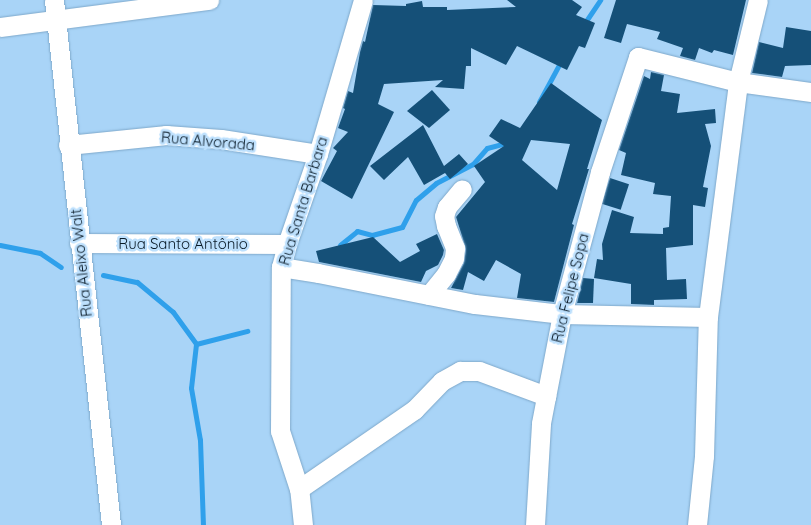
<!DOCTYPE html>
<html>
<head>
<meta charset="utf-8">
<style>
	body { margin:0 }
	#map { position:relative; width:811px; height:525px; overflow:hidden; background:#a9d4f7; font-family:Quicksand,sans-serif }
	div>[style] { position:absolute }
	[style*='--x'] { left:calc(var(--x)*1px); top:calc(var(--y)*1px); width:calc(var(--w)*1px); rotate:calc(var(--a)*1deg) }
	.stream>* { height:5px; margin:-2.5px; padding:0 2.5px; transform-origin:2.5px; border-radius:2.5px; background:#2fa0eb }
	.building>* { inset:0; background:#155078; transform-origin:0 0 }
	.roads { filter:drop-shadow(0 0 1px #7ea8ca) drop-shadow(0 0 1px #7ea8ca) }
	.minor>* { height:19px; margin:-9.5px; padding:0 9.5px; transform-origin:9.5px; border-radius:9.5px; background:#fff }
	span { translate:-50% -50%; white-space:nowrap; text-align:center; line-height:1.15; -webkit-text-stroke:5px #bde0fd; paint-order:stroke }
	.street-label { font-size:15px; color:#0a1b28 }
</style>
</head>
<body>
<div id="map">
	<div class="stream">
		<div style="--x:584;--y:24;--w:29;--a:-56"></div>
		<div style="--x:539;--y:102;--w:47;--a:-61.8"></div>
		<div style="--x:0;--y:245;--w:41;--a:11.3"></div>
		<div style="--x:40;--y:253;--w:25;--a:34"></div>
		<div style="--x:340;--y:245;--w:22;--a:-39"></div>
		<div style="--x:357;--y:231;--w:16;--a:15"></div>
		<div style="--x:372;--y:235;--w:31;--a:-15"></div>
		<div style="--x:402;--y:227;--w:30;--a:-63"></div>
		<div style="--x:416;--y:200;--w:26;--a:-40"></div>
		<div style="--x:436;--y:183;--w:42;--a:-27.2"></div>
		<div style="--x:473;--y:164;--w:21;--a:-49"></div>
		<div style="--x:487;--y:148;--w:20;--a:-15"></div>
		<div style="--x:103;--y:275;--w:35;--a:12"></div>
		<div style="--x:137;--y:282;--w:47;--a:39.8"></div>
		<div style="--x:173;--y:312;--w:39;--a:54"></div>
		<div style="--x:196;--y:344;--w:44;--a:96.5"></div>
		<div style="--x:191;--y:388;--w:53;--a:80.2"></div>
		<div style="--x:200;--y:440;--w:85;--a:88"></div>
		<div style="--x:196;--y:344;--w:53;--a:-14.3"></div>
	</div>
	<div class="building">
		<div style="clip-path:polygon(507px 0,572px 0,582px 7px,576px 15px,595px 23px,585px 48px,579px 46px,567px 70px,517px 46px,506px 65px,471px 48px,471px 66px,466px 66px,464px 89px,435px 87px,443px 80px,384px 84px,378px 104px,394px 112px,352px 199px,321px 181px,337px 151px,333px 148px,348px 132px,338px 128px,345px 109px,343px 108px,348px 91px,353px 93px,360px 52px,363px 41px,365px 42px,373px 5px,406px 6px,406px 4px,422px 1px,423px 7px,447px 7px,447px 10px,516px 7px)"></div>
		<div style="clip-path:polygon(616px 0,746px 0,733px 55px,714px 50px,712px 53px,699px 48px,695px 60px,680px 56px,683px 48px,657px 39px,660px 32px,627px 24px,621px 43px,604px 38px)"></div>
		<div style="clip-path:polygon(786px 27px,811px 31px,811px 65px,785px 66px,782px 77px,752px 73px,759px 42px,783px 48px)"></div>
		<div style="clip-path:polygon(651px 72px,664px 75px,661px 91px,680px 94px,677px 113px,715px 109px,716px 123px,705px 124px,711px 146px,703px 187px,708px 188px,705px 207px,693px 205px,693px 245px,666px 248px,667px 280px,686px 279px,687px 299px,654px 300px,654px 305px,631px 304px,631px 284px,594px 278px,597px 259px,603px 260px,602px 244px,612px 210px,634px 217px,630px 233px,663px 234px,663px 228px,669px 227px,671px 196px,653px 194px,655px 183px,621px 175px,626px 153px,619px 150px,644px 76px,650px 79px)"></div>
		<div style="clip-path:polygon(evenodd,551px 83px,602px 120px,587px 169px,589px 169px,572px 224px,574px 225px,554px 302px,517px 298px,521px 274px,496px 260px,484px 281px,468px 272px,463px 290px,451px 288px,464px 263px,466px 249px,456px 217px,485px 182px,474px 166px,504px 146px,489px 136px,501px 119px,520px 128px,551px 83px,531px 140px,570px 144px,557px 190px,522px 160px,531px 140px)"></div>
		<div style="clip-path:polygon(432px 90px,450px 110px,429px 128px,407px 111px)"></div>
		<div style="clip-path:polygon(423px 125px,444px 166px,459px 154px,468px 164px,450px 179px,445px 173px,424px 185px,408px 157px,384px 180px,370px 166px)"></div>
		<div style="left:610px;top:178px;width:20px;height:27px;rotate:18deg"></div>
		<div style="clip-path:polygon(437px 234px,444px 250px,443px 255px,438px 265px,426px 271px,421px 282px,319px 262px,316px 251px,373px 237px,400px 262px,420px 251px,416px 244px)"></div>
		<div style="clip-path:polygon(583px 278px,594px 279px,593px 303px,577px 303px)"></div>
	</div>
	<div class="roads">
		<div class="minor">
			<div style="--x:54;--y:0;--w:528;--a:83.8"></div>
			<div style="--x:0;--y:27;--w:211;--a:-7.4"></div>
			<div style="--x:68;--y:145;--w:99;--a:-5.8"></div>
			<div style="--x:166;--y:135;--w:55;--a:4.2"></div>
			<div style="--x:221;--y:139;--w:98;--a:8.8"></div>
			<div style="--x:79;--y:243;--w:208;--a:0.3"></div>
			<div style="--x:281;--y:267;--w:37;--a:9"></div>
			<div style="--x:318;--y:273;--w:160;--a:11.2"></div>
			<div style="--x:475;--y:304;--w:88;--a:6.6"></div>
			<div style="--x:562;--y:314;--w:146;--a:1.2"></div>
			<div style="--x:429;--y:295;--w:27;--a:-51"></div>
			<div style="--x:446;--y:274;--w:18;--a:-63"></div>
			<div style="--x:454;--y:258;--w:10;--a:-84"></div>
			<div style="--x:455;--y:248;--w:24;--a:-112"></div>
			<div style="--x:446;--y:226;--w:10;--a:-101"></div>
			<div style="--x:444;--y:216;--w:9;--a:-72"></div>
			<div style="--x:447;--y:207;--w:23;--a:-50"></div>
			<div style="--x:299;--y:489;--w:140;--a:-34.5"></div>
			<div style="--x:414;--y:410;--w:40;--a:-46"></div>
			<div style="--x:442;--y:381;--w:21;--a:-29"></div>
			<div style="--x:460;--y:371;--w:19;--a:0"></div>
			<div style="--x:479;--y:371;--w:72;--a:20.5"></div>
			<div style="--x:303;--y:525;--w:36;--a:-96"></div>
			<div style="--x:299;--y:489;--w:61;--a:-108.1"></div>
			<div style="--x:280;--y:431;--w:164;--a:-89.7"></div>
			<div style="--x:281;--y:267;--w:24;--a:-75"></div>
			<div style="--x:287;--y:244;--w:95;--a:-71"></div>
			<div style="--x:318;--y:154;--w:160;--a:-73.7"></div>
			<div style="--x:535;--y:525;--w:102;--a:-86.6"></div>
			<div style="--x:541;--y:423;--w:111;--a:-79.1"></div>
			<div style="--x:562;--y:314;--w:147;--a:-75"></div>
			<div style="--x:600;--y:172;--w:121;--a:-71.7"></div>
			<div style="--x:638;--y:57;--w:103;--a:14"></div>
			<div style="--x:738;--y:82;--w:74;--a:7.8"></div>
			<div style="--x:697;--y:525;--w:69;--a:-84.2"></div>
			<div style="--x:704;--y:456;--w:139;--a:-88.4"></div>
			<div style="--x:708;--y:317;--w:237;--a:-82.7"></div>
			<div style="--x:738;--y:82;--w:84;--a:-76.3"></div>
		</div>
	</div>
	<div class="street-label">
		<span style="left:208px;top:141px;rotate:5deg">Rua Alvorada</span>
		<span style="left:303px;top:201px;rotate:-73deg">Rua Santa Barbara</span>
		<span style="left:183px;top:244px">Rua Santo Antônio</span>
		<span style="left:81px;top:263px;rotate:-96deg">Rua Aleixo Walt</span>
		<span style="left:570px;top:288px;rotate:-76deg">Rua Felipe Sopa</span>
	</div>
</div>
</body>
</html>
